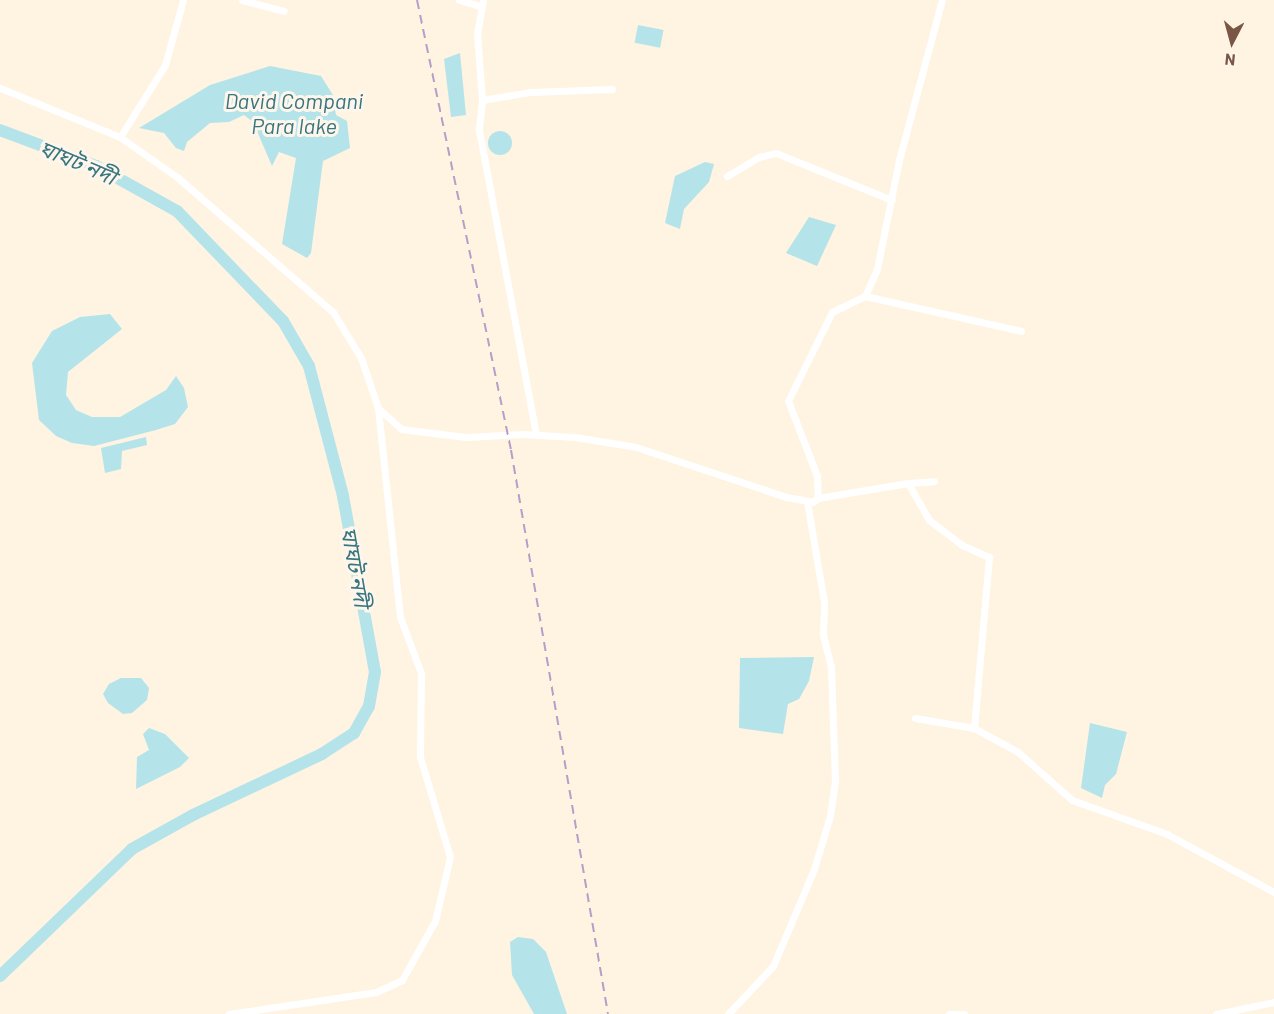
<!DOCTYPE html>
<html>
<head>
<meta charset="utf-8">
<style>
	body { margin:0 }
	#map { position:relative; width:1274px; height:1014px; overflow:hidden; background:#fff3e2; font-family:Barlow,"Noto Sans Bengali",sans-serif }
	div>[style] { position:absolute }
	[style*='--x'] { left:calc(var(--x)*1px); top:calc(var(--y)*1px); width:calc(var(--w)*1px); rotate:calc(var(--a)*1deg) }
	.water>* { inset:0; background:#b4e4ea; transform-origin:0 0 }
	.round { border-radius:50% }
	.river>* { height:12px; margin:-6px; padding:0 6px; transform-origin:6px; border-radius:6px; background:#b4e4ea }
	.minor>* { height:7px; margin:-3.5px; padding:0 3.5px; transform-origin:3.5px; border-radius:3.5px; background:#fff }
	.rail>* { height:2px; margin-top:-1px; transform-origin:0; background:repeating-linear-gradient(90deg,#b59fc9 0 9px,transparent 0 15px) }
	span { translate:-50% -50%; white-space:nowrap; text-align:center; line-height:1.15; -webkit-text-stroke:6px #fff6eb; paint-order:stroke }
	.water-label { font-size:22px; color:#377680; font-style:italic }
	.north { position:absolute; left:1202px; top:12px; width:60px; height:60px; -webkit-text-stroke:4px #fff6eb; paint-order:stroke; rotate:186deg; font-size:16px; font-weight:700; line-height:24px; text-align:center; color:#795645 }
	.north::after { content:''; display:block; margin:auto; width:21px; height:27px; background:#795645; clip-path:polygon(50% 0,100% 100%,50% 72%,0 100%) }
</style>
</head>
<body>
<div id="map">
	<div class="water">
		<div style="left:638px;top:25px;width:26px;height:18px;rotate:11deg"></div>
		<div style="clip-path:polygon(460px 53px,466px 115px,451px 117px,444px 59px)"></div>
		<div style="clip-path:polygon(270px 66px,321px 76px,333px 95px,336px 115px,347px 121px,350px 148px,323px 161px,311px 253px,307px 258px,282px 244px,296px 158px,279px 152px,272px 166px,253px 122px,244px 115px,229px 122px,210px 123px,187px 142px,184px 151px,176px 148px,164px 133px,139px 128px,210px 85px)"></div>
		<div class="round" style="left:488px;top:131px;width:24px;height:24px"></div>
		<div style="clip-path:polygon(705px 162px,714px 164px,709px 182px,684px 209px,680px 229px,665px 223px,675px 176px)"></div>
		<div style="clip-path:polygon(809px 217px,836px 225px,817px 266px,786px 253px)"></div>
		<div style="clip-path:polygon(110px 314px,122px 329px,68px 372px,66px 395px,76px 410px,92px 417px,120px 417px,166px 390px,176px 376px,184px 388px,188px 407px,175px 424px,156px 430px,94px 446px,72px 443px,56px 436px,39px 420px,32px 363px,52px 331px,80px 317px)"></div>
		<div style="clip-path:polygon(146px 437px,147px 445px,122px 451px,121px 469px,105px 473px,101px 448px)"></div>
		<div style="clip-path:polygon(814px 657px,809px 681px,799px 699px,788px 704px,783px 734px,739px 728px,740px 658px)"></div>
		<div style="clip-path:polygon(121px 678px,141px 678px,149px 688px,147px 700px,132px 713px,123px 714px,108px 703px,103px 694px,109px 684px)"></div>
		<div style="clip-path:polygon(1090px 723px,1127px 732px,1116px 774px,1105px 785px,1102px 798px,1081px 788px)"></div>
		<div style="clip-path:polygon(149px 728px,165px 734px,189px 758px,180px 767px,136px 789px,137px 757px,149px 750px,143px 734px)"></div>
		<div style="clip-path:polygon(518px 937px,533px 939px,546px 952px,567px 1014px,534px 1014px,512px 975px,510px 942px)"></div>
	</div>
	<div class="river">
		<div style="--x:0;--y:130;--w:103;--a:20.6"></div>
		<div style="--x:96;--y:166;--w:93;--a:29.1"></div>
		<div style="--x:177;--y:211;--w:153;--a:46.1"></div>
		<div style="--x:283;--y:321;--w:52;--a:60"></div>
		<div style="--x:309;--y:366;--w:134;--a:75.3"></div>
		<div style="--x:343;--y:496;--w:179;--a:79.7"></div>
		<div style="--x:375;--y:672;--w:35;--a:100"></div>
		<div style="--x:369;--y:706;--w:31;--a:119"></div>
		<div style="--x:354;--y:733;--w:38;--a:147"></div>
		<div style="--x:322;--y:754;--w:143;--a:154.7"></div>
		<div style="--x:193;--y:815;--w:70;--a:150.9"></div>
		<div style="--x:132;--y:849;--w:183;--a:136.1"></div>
	</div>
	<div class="minor">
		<div style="--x:242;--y:0;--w:43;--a:14.7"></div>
		<div style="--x:459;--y:0;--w:22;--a:16"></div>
		<div style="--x:483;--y:0;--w:34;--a:100"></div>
		<div style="--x:477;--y:33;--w:67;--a:85.7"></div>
		<div style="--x:482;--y:100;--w:30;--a:96"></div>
		<div style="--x:479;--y:130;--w:310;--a:79.4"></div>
		<div style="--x:0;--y:88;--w:130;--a:22.2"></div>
		<div style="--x:120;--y:137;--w:70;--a:35.1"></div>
		<div style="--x:177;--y:177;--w:206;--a:40.9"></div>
		<div style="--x:333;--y:312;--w:54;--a:58.7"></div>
		<div style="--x:361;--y:358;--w:53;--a:71.2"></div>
		<div style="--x:378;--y:408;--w:210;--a:84"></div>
		<div style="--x:400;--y:617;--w:60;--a:69.4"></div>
		<div style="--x:421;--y:673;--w:84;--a:90.7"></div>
		<div style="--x:420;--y:757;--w:104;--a:73.3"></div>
		<div style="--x:450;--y:857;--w:66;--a:103.2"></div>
		<div style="--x:435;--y:921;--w:68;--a:119.2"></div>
		<div style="--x:402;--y:980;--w:29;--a:155"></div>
		<div style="--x:376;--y:992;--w:149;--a:171.5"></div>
		<div style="--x:482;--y:100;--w:50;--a:-9.3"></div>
		<div style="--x:531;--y:92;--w:81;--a:-2.1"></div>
		<div style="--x:120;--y:137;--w:85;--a:-58"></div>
		<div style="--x:165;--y:65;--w:67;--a:-74.5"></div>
		<div style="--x:727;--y:176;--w:37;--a:-31"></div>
		<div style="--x:759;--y:157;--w:17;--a:-13"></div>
		<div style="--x:776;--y:153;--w:125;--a:22.1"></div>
		<div style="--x:865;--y:296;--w:160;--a:12.6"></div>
		<div style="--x:378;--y:408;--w:31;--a:42"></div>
		<div style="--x:401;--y:429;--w:65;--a:7"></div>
		<div style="--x:466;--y:437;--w:56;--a:-3.1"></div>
		<div style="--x:522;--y:434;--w:53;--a:3.2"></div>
		<div style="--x:575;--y:437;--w:62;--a:9.3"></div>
		<div style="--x:636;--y:447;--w:158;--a:18.4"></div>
		<div style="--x:786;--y:497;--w:27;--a:10"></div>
		<div style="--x:813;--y:502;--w:6;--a:-39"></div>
		<div style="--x:818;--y:498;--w:22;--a:-93"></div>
		<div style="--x:817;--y:476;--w:80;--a:-111.1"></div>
		<div style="--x:788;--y:401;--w:99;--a:-63.7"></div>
		<div style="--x:832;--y:312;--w:37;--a:-26"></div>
		<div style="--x:865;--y:296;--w:30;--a:-66"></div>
		<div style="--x:877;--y:269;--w:111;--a:-78.6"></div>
		<div style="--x:899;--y:160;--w:166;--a:-75"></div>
		<div style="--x:908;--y:483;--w:26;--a:-4"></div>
		<div style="--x:818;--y:498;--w:91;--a:-9.5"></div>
		<div style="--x:908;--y:483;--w:43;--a:60.4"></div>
		<div style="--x:929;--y:520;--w:41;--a:37.1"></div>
		<div style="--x:962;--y:545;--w:30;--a:24"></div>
		<div style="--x:989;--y:557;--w:172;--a:95"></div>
		<div style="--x:915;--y:718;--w:60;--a:9.6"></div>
		<div style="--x:974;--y:728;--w:50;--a:28.6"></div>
		<div style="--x:1018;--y:752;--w:72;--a:41.6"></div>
		<div style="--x:1072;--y:800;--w:101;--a:19.7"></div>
		<div style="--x:1167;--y:834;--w:122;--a:28.5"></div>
		<div style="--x:728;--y:1014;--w:66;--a:-46.8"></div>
		<div style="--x:773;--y:966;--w:105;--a:-67.1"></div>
		<div style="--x:814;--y:869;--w:55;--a:-73.2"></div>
		<div style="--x:830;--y:816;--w:34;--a:-82"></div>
		<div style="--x:835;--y:782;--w:115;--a:-92"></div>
		<div style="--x:831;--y:667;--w:34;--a:-104"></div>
		<div style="--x:823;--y:634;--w:32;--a:-88"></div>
		<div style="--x:824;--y:602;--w:102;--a:-99.6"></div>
		<div style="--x:949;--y:1014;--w:15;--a:0"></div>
		<div style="--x:1216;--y:1014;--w:59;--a:-11.7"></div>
	</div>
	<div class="rail">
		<div style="--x:417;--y:0;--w:460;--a:78.2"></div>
		<div style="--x:511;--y:450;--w:572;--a:80.24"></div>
	</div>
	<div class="water-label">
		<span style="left:294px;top:113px">David Compani<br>Para lake</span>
		<span style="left:78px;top:162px;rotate:23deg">ঘাঘট নদী</span>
		<span style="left:356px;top:567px;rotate:80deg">ঘাঘট নদী</span>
	</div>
	<div class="north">N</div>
</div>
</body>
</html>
